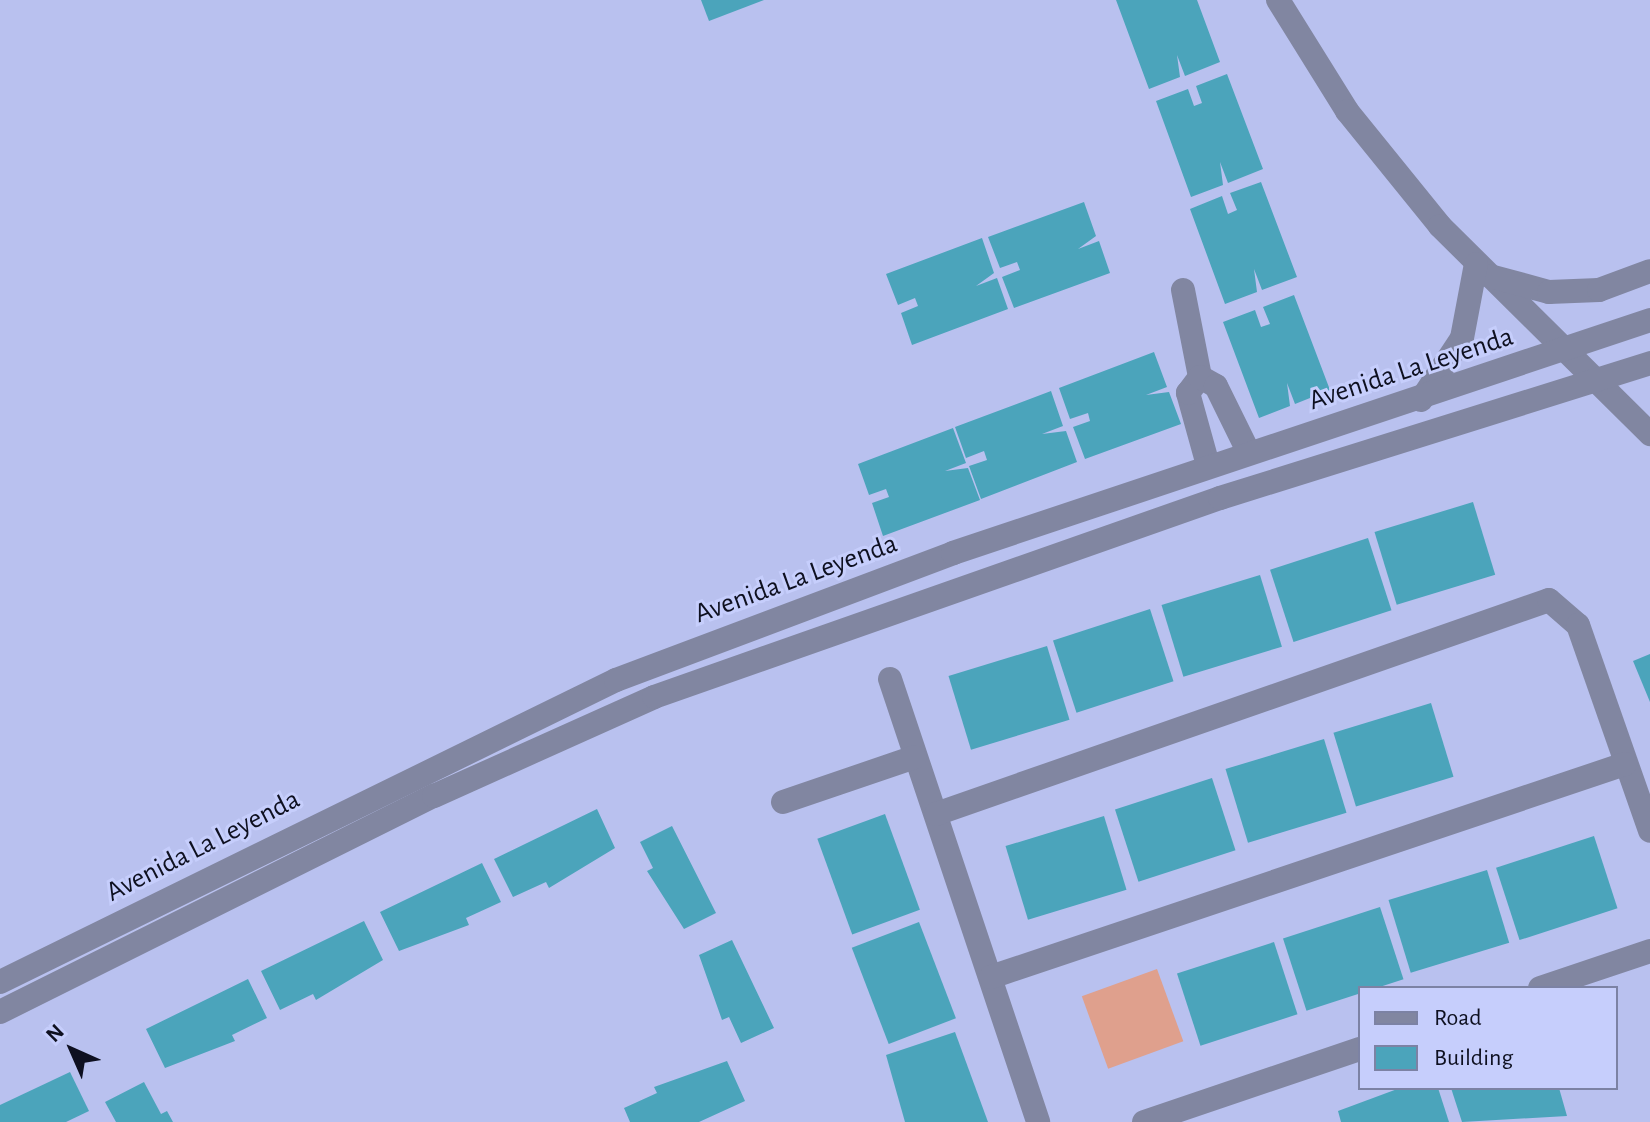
<!DOCTYPE html>
<html>
<head>
<meta charset="utf-8">
<style>
	body { margin:0 }
	#map { position:relative; width:1650px; height:1122px; overflow:hidden; background:#b9c1ef; font-family:"Alegreya Sans",sans-serif }
	div>[style] { position:absolute }
	[style*='--x'] { left:calc(var(--x)*1px); top:calc(var(--y)*1px); width:calc(var(--w)*1px); rotate:calc(var(--a)*1deg) }
	.green>* { inset:0; background:#dfa08d; transform-origin:0 0 }
	.building>* { inset:0; background:#4ba4bb; transform-origin:0 0 }
	.minor>* { height:24px; margin:-12px; padding:0 12px; transform-origin:12px; border-radius:12px; background:#8186a1 }
	span { translate:-50% -50%; white-space:nowrap; text-align:center; line-height:1.15; -webkit-text-stroke:6px #c6cefc; paint-order:stroke }
	.street-label { font-size:28px; color:#0e1020 }
	.legend { position:absolute; left:1358px; top:986px; width:260px; height:104px; box-sizing:border-box; background:#c6cefc; border:2px solid #7c82a4; margin:0; padding:10px 14px; list-style:none; font-size:24px; color:#0e1020 }
	.legend li { display:flex; align-items:center; gap:16px; height:40px }
	.legend b { width:40px; border:2px solid #7c82a4 }
	.north { position:absolute; left:32px; top:1010px; width:80px; height:80px; -webkit-text-stroke:6px #c6cefc; paint-order:stroke; rotate:315deg; font-size:22px; font-weight:700; line-height:32px; text-align:center; color:#0e1020 }
	.north::after { content:''; display:block; margin:auto; width:28px; height:36px; background:#0e1020; clip-path:polygon(50% 0,100% 100%,50% 72%,0 100%) }
</style>
</head>
<body>
<div id="map">
	<div class="green">
		<div style="left:1157px;top:969px;width:77px;height:80px;rotate:70deg"></div>
	</div>
	<div class="building">
		<div style="clip-path:polygon(701px 0,764px 0,709px 21px)"></div>
		<div style="clip-path:polygon(1116px 0,1197px 0,1220px 62px,1185px 76px,1177px 55px,1180px 77px,1149px 89px)"></div>
		<div style="clip-path:polygon(1227px 74px,1263px 169px,1228px 183px,1220px 162px,1223px 185px,1191px 197px,1156px 101px,1188px 89px,1194px 106px,1202px 103px,1196px 86px)"></div>
		<div style="clip-path:polygon(1261px 182px,1297px 277px,1262px 290px,1254px 269px,1257px 292px,1225px 304px,1190px 209px,1222px 196px,1228px 214px,1237px 210px,1230px 193px)"></div>
		<div style="clip-path:polygon(1084px 202px,1096px 236px,1078px 249px,1099px 241px,1110px 273px,1014px 308px,1002px 277px,1020px 270px,1017px 262px,1000px 268px,988px 237px)"></div>
		<div style="clip-path:polygon(982px 238px,994px 273px,976px 286px,997px 278px,1008px 309px,912px 345px,901px 313px,918px 306px,915px 298px,898px 305px,886px 274px)"></div>
		<div style="clip-path:polygon(1294px 295px,1330px 390px,1295px 404px,1287px 383px,1290px 406px,1259px 418px,1223px 322px,1255px 310px,1261px 327px,1270px 324px,1263px 307px)"></div>
		<div style="clip-path:polygon(1154px 352px,1167px 387px,1146px 395px,1169px 392px,1181px 424px,1085px 459px,1073px 427px,1090px 421px,1088px 413px,1070px 419px,1059px 388px)"></div>
		<div style="clip-path:polygon(1051px 391px,1063px 426px,1042px 434px,1066px 431px,1077px 462px,981px 499px,969px 466px,987px 460px,984px 451px,966px 458px,955px 427px)"></div>
		<div style="clip-path:polygon(953px 428px,966px 463px,945px 471px,968px 468px,980px 500px,883px 536px,872px 503px,889px 497px,886px 489px,869px 495px,858px 464px)"></div>
		<div style="left:1473px;top:502px;width:76px;height:103px;rotate:73deg"></div>
		<div style="left:1368px;top:538px;width:76px;height:103px;rotate:72deg"></div>
		<div style="left:1260px;top:575px;width:75px;height:103px;rotate:73deg"></div>
		<div style="left:1150px;top:609px;width:76px;height:102px;rotate:72deg"></div>
		<div style="left:1047px;top:646px;width:77px;height:103px;rotate:73deg"></div>
		<div style="clip-path:polygon(1650px 654px,1650px 702px,1633px 661px)"></div>
		<div style="left:1431px;top:703px;width:77px;height:102px;rotate:73deg"></div>
		<div style="left:1324px;top:739px;width:77px;height:103px;rotate:73deg"></div>
		<div style="left:1212px;top:778px;width:76px;height:102px;rotate:72deg"></div>
		<div style="clip-path:polygon(597px 809px,615px 848px,549px 888px,546px 882px,513px 897px,494px 859px)"></div>
		<div style="left:885px;top:814px;width:102px;height:72px;rotate:70deg"></div>
		<div style="left:1104px;top:816px;width:77px;height:103px;rotate:73deg"></div>
		<div style="clip-path:polygon(672px 826px,716px 913px,684px 929px,647px 871px,653px 868px,640px 842px)"></div>
		<div style="left:1594px;top:836px;width:76px;height:103px;rotate:72deg"></div>
		<div style="clip-path:polygon(482px 863px,501px 902px,466px 918px,469px 925px,399px 951px,380px 912px)"></div>
		<div style="left:1487px;top:870px;width:76px;height:103px;rotate:73deg"></div>
		<div style="left:1380px;top:907px;width:76px;height:102px;rotate:72deg"></div>
		<div style="clip-path:polygon(364px 921px,383px 960px,316px 1000px,313px 994px,280px 1010px,261px 971px)"></div>
		<div style="left:919px;top:922px;width:103px;height:72px;rotate:69deg"></div>
		<div style="clip-path:polygon(732px 940px,774px 1028px,741px 1043px,729px 1017px,722px 1020px,699px 955px)"></div>
		<div style="left:1274px;top:942px;width:76px;height:102px;rotate:72deg"></div>
		<div style="clip-path:polygon(248px 979px,267px 1018px,232px 1035px,235px 1041px,165px 1068px,146px 1029px)"></div>
		<div style="clip-path:polygon(955px 1032px,988px 1122px,905px 1122px,886px 1055px)"></div>
		<div style="clip-path:polygon(727px 1061px,745px 1101px,699px 1122px,630px 1122px,624px 1108px,657px 1093px,654px 1087px)"></div>
		<div style="clip-path:polygon(70px 1072px,89px 1111px,66px 1122px,0 1122px,0 1105px)"></div>
		<div style="clip-path:polygon(144px 1082px,161px 1114px,167px 1111px,173px 1122px,116px 1122px,105px 1102px)"></div>
		<div style="clip-path:polygon(1400px 1088px,1438px 1088px,1449px 1122px,1341px 1122px,1338px 1111px)"></div>
		<div style="clip-path:polygon(1451px 1088px,1559px 1088px,1567px 1116px,1462px 1122px)"></div>
	</div>
	<div class="minor">
		<div style="--x:1278;--y:0;--w:131;--a:58.1"></div>
		<div style="--x:1347;--y:111;--w:148;--a:51"></div>
		<div style="--x:1440;--y:226;--w:296;--a:44.7"></div>
		<div style="--x:1490;--y:276;--w:61;--a:15.2"></div>
		<div style="--x:1549;--y:292;--w:50;--a:-2.3"></div>
		<div style="--x:1599;--y:290;--w:54;--a:-20.4"></div>
		<div style="--x:1183;--y:290;--w:89;--a:78.9"></div>
		<div style="--x:1421;--y:400;--w:74;--a:-56.5"></div>
		<div style="--x:1462;--y:338;--w:75;--a:-79.3"></div>
		<div style="--x:1208;--y:465;--w:75;--a:-105.5"></div>
		<div style="--x:1188;--y:393;--w:20;--a:-53"></div>
		<div style="--x:1200;--y:377;--w:18;--a:29"></div>
		<div style="--x:1216;--y:386;--w:72;--a:63.8"></div>
		<div style="--x:890;--y:679;--w:467;--a:71.5"></div>
		<div style="--x:783;--y:802;--w:139;--a:-18.8"></div>
		<div style="--x:936;--y:814;--w:649;--a:-19.24"></div>
		<div style="--x:1549;--y:600;--w:38;--a:41"></div>
		<div style="--x:1578;--y:625;--w:218;--a:70.7"></div>
		<div style="--x:991;--y:977;--w:669;--a:-18.57"></div>
		<div style="--x:0;--y:982;--w:686;--a:-26.12"></div>
		<div style="--x:616;--y:680;--w:360;--a:-20.6"></div>
		<div style="--x:953;--y:553;--w:735;--a:-18.48"></div>
		<div style="--x:1540;--y:988;--w:116;--a:-18.6"></div>
		<div style="--x:0;--y:1012;--w:485;--a:-26.5"></div>
		<div style="--x:434;--y:796;--w:241;--a:-24.2"></div>
		<div style="--x:654;--y:697;--w:600;--a:-19.37"></div>
		<div style="--x:1220;--y:498;--w:451;--a:-17.4"></div>
		<div style="--x:1144;--y:1122;--w:228;--a:-18.7"></div>
	</div>
	<div class="street-label">
		<span style="left:1411px;top:369px;rotate:-18deg">Avenida La Leyenda</span>
		<span style="left:796px;top:579px;rotate:-20deg">Avenida La Leyenda</span>
		<span style="left:203px;top:846px;rotate:-27deg">Avenida La Leyenda</span>
	</div>
	<ul class="legend">
	<li><b style="height:10px;background:#8186a1"></b>Road</li>
	<li><b style="height:22px;background:#4ba4bb"></b>Building</li>
	</ul>
	<div class="north">N</div>
</div>
</body>
</html>
